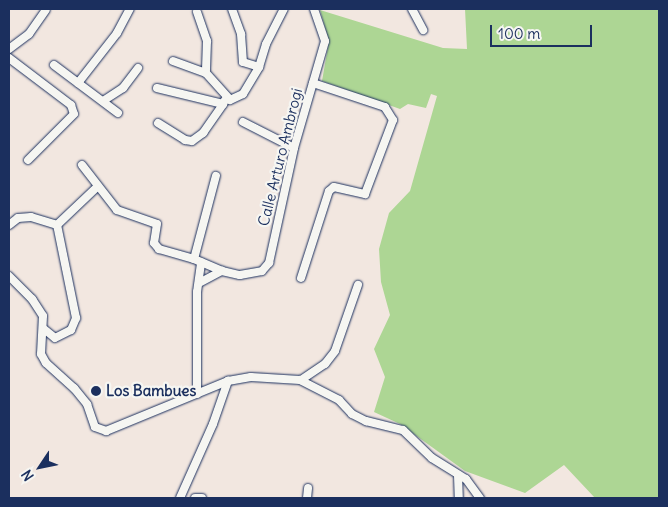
<!DOCTYPE html>
<html>
<head>
<meta charset="utf-8">
<style>
	body { margin:0 }
	#map { position:relative; width:668px; height:507px; overflow:hidden; background:#f2e7e0; font-family:Delius,sans-serif }
	div>[style] { position:absolute }
	[style*='--x'] { left:calc(var(--x)*1px); top:calc(var(--y)*1px); width:calc(var(--w)*1px); rotate:calc(var(--a)*1deg) }
	.green>* { inset:0; background:#add694 }
	.roads { filter:drop-shadow(0 0 1px #1b2f5e) drop-shadow(0 0 1px #1b2f5e) }
	.minor>* { height:8px; margin:-4px; padding:0 4px; transform-origin:4px; border-radius:4px; background:#f6f6f2 }
	.dots>* { width:14px; height:14px; translate:-50% -50%; box-sizing:border-box; border:2px solid #f6f6f2; border-radius:50% }
	span { translate:-50% -50%; white-space:nowrap; text-align:center; line-height:1.15; -webkit-text-stroke:4.5px #f6f6f2; paint-order:stroke }
	.street-label { font-size:15px; color:#1b2f5e }
	.poi-label { font-size:15px; color:#1b2f5e; font-weight:700 }
	.left { translate:0 -50%; text-align:left }
	.frame { position:absolute; inset:0; border:10px solid #1b2f5e; pointer-events:none }
	.north { position:absolute; left:15px; top:442px; width:50px; height:50px; -webkit-text-stroke:4px #f6f6f2; paint-order:stroke; rotate:236deg; font-size:14px; font-weight:700; line-height:20px; text-align:center; color:#1b2f5e }
	.north::after { content:''; display:block; margin:auto; width:18px; height:22px; background:#1b2f5e; clip-path:polygon(50% 0,100% 100%,50% 72%,0 100%) }
	.scale { position:absolute; left:490px; top:25px; width:102px; height:22px; box-sizing:border-box; border:2px solid #1b2f5e; border-top:0; padding-left:6px; font-size:15px; line-height:18px; white-space:nowrap; color:#1b2f5e; -webkit-text-stroke:4px #f6f6f2; paint-order:stroke }
</style>
</head>
<body>
<div id="map">
	<div class="green">
		<div style="clip-path:polygon(465px 9px,659px 9px,659px 498px,595px 498px,564px 465px,525px 493px,465px 471px,400px 424px,374px 412px,385px 377px,374px 349px,390px 315px,381px 282px,379px 249px,389px 213px,410px 191px,437px 96px,431px 94px,426px 108px,408px 104px,400px 109px,322px 81px,329px 41px,320px 10px,443px 48px,467px 49px)"></div>
	</div>
	<div class="roads">
		<div class="minor">
			<div style="--x:232;--y:9;--w:27;--a:70"></div>
			<div style="--x:241;--y:34;--w:28;--a:86"></div>
			<div style="--x:243;--y:62;--w:17;--a:17"></div>
			<div style="--x:412;--y:9;--w:24;--a:62"></div>
			<div style="--x:197;--y:12;--w:31;--a:71"></div>
			<div style="--x:207;--y:41;--w:32;--a:92"></div>
			<div style="--x:9;--y:49;--w:25;--a:-37"></div>
			<div style="--x:29;--y:34;--w:29;--a:-55"></div>
			<div style="--x:9;--y:58;--w:78;--a:37.2"></div>
			<div style="--x:71;--y:105;--w:9;--a:72"></div>
			<div style="--x:74;--y:114;--w:65;--a:135"></div>
			<div style="--x:173;--y:61;--w:35;--a:20"></div>
			<div style="--x:206;--y:73;--w:36;--a:48"></div>
			<div style="--x:230;--y:100;--w:14;--a:-25"></div>
			<div style="--x:243;--y:94;--w:31;--a:-59"></div>
			<div style="--x:259;--y:67;--w:24;--a:-73"></div>
			<div style="--x:266;--y:44;--w:39;--a:-63"></div>
			<div style="--x:54;--y:65;--w:80;--a:36.9"></div>
			<div style="--x:78;--y:83;--w:63;--a:-52"></div>
			<div style="--x:117;--y:33;--w:27;--a:-62"></div>
			<div style="--x:157;--y:88;--w:68;--a:13.6"></div>
			<div style="--x:223;--y:104;--w:4;--a:-63"></div>
			<div style="--x:103;--y:101;--w:24;--a:-33"></div>
			<div style="--x:123;--y:88;--w:25;--a:-53"></div>
			<div style="--x:243;--y:122;--w:57;--a:27"></div>
			<div style="--x:158;--y:123;--w:32;--a:32"></div>
			<div style="--x:185;--y:140;--w:7;--a:8"></div>
			<div style="--x:192;--y:141;--w:14;--a:-36"></div>
			<div style="--x:203;--y:133;--w:35;--a:-55"></div>
			<div style="--x:82;--y:165;--w:57;--a:52.1"></div>
			<div style="--x:117;--y:210;--w:42;--a:19.3"></div>
			<div style="--x:157;--y:224;--w:19;--a:99"></div>
			<div style="--x:154;--y:243;--w:8;--a:50"></div>
			<div style="--x:159;--y:249;--w:36;--a:16"></div>
			<div style="--x:194;--y:259;--w:30;--a:23"></div>
			<div style="--x:222;--y:271;--w:18;--a:13"></div>
			<div style="--x:240;--y:275;--w:22;--a:-10"></div>
			<div style="--x:262;--y:271;--w:11;--a:-49"></div>
			<div style="--x:269;--y:263;--w:118;--a:-77.7"></div>
			<div style="--x:294;--y:148;--w:111;--a:-73.8"></div>
			<div style="--x:325;--y:41;--w:34;--a:-109"></div>
			<div style="--x:9;--y:225;--w:11;--a:-38"></div>
			<div style="--x:18;--y:218;--w:13;--a:-4"></div>
			<div style="--x:31;--y:217;--w:27;--a:17"></div>
			<div style="--x:57;--y:225;--w:55;--a:-43.5"></div>
			<div style="--x:194;--y:259;--w:86;--a:-75.2"></div>
			<div style="--x:9;--y:276;--w:33;--a:45"></div>
			<div style="--x:32;--y:299;--w:20;--a:57"></div>
			<div style="--x:43;--y:316;--w:38;--a:93"></div>
			<div style="--x:41;--y:354;--w:10;--a:61"></div>
			<div style="--x:46;--y:363;--w:38;--a:42"></div>
			<div style="--x:74;--y:388;--w:21;--a:51"></div>
			<div style="--x:87;--y:404;--w:24;--a:71"></div>
			<div style="--x:95;--y:427;--w:12;--a:20"></div>
			<div style="--x:106;--y:431;--w:132;--a:-22.3"></div>
			<div style="--x:228;--y:381;--w:23;--a:-10"></div>
			<div style="--x:251;--y:377;--w:49;--a:3.5"></div>
			<div style="--x:300;--y:380;--w:44;--a:27.1"></div>
			<div style="--x:339;--y:400;--w:19;--a:47"></div>
			<div style="--x:352;--y:414;--w:16;--a:27"></div>
			<div style="--x:366;--y:421;--w:38;--a:14"></div>
			<div style="--x:403;--y:430;--w:40;--a:44"></div>
			<div style="--x:432;--y:458;--w:40;--a:32"></div>
			<div style="--x:466;--y:479;--w:24;--a:54"></div>
			<div style="--x:301;--y:278;--w:91;--a:-72.2"></div>
			<div style="--x:329;--y:191;--w:6;--a:-39"></div>
			<div style="--x:334;--y:187;--w:32;--a:13"></div>
			<div style="--x:365;--y:194;--w:79;--a:-69.3"></div>
			<div style="--x:393;--y:120;--w:15;--a:-122"></div>
			<div style="--x:385;--y:107;--w:76;--a:-161.6"></div>
			<div style="--x:199;--y:283;--w:26;--a:-28"></div>
			<div style="--x:44;--y:329;--w:14;--a:39"></div>
			<div style="--x:55;--y:338;--w:18;--a:-27"></div>
			<div style="--x:71;--y:330;--w:13;--a:-67"></div>
			<div style="--x:76;--y:318;--w:95;--a:-101.5"></div>
			<div style="--x:301;--y:380;--w:29;--a:-34"></div>
			<div style="--x:325;--y:364;--w:16;--a:-52"></div>
			<div style="--x:335;--y:351;--w:70;--a:-70.8"></div>
			<div style="--x:197;--y:394;--w:102;--a:-90"></div>
			<div style="--x:197;--y:292;--w:30;--a:-82"></div>
			<div style="--x:458;--y:475;--w:23;--a:88"></div>
			<div style="--x:180;--y:498;--w:81;--a:-66"></div>
			<div style="--x:213;--y:424;--w:46;--a:-70.8"></div>
			<div style="--x:195;--y:498;--w:7;--a:0"></div>
			<div style="--x:307;--y:498;--w:10;--a:-84"></div>
		</div>
	</div>
	<div class="dots">
		<div style="left:96px;top:391px;background:#1b2f5e"></div>
	</div>
	<div class="street-label">
		<span style="left:280px;top:157px;rotate:-76deg">Calle Arturo Ambrogi</span>
	</div>
	<div class="poi-label">
		<span class="left" style="left:106px;top:391px">Los Bambues</span>
	</div>
	<div class="frame"></div>
	<div class="north">N</div>
	<div class="scale">100 m</div>
</div>
</body>
</html>
